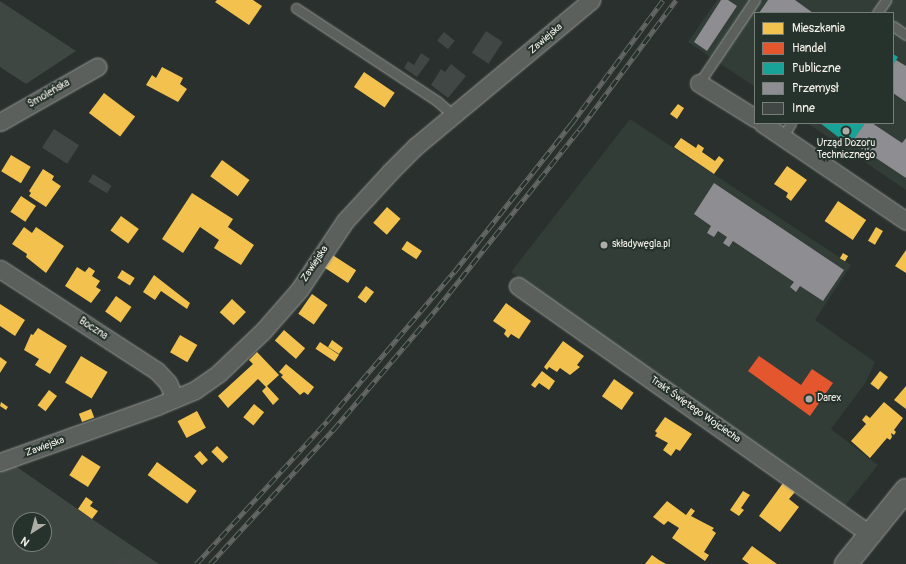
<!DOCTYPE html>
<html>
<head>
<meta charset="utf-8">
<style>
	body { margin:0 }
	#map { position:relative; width:906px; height:564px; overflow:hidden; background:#29302d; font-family:Pangolin,sans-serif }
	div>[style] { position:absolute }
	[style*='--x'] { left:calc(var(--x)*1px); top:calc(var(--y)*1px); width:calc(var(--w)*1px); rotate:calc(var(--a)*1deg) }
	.built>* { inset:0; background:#323d37 }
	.green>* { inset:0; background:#3e4742 }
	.homes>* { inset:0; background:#f2c14e; transform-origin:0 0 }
	.shops>* { inset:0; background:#e4572e }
	.public>* { inset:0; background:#17a398 }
	.industry>* { inset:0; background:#8d8d92 }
	.building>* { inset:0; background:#414744; transform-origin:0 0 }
	.roads { filter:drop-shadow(0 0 1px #969996) drop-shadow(0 0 1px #969996) }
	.lane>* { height:9px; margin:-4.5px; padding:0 4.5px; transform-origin:4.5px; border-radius:4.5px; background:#5c605c }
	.street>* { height:17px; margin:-8.5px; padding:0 8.5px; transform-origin:8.5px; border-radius:8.5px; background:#5c605c }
	.primary>* { height:22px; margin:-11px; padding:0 11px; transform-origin:11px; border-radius:11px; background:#5c605c }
	.rail>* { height:4.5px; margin-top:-2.25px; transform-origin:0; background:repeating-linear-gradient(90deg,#26332d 0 9px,#646764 0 18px); box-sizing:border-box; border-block:1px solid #646764 }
	.dots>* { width:11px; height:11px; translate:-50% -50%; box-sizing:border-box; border:2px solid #26332d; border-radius:50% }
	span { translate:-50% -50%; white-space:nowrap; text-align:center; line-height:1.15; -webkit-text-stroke:4px #26332d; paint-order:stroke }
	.street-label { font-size:10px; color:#f4f1e8 }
	.poi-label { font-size:10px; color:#f4f1e8 }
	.left { translate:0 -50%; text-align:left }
	.legend { position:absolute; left:754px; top:12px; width:140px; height:112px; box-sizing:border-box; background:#26332d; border:1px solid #787f78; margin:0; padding:5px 7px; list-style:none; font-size:12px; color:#f4f1e8 }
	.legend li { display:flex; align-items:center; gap:8px; height:20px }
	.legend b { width:20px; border:1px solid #787f78 }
	.north { position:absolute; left:12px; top:512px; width:40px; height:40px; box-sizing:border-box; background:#26332d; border:1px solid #787f78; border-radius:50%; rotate:216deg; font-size:11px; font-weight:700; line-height:16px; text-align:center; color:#f4f1e8 }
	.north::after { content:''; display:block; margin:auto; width:14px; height:18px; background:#adada7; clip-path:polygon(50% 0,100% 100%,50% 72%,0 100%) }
</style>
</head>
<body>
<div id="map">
	<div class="built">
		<div style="clip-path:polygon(717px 0,906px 0,906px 190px,807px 123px,893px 123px,893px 13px,755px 13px,755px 87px,688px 42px)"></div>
		<div style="clip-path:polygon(630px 119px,851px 265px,815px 320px,875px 362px,866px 382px,831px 429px,878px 465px,845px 506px,511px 272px)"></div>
	</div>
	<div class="green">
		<div style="clip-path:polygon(0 1px,76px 51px,26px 84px,0 67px)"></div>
		<div style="clip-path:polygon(evenodd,14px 465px,92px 519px,159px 564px,0 564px,0 469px,14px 465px,20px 520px,44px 520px,44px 544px,20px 544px,20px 520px)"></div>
	</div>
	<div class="homes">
		<div style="clip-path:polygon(217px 0,253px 0,262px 6px,249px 25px,215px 2px)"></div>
		<div style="clip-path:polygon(162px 67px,183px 78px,180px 84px,187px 89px,178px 102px,146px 85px,152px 75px,156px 78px)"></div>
		<div style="left:364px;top:72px;width:37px;height:18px;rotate:34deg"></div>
		<div style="left:104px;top:93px;width:39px;height:25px;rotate:37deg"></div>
		<div style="clip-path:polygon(678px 104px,684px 108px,677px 119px,670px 114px)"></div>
		<div style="clip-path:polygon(681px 138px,696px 148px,698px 144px,704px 148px,702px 152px,715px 161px,719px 156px,724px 160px,714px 174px,674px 147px)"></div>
		<div style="left:11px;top:155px;width:23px;height:19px;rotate:31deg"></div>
		<div style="left:222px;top:160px;width:34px;height:20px;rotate:36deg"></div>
		<div style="clip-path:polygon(787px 166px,807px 180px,791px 201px,786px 197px,788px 193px,774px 184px)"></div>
		<div style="clip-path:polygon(43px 169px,54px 176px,52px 180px,61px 186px,46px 207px,29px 196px,31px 193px,29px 191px)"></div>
		<div style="clip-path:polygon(192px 193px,233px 219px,228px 227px,254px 245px,241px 265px,214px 248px,219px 240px,200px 227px,183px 253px,162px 239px)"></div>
		<div style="left:21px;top:196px;width:18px;height:19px;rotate:34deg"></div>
		<div style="left:838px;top:201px;width:34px;height:24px;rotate:34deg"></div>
		<div style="left:387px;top:207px;width:18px;height:21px;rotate:41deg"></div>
		<div style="left:121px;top:216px;width:22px;height:18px;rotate:36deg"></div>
		<div style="clip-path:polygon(24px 227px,32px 233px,36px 227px,64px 246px,46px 273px,26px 257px,27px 254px,12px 244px)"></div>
		<div style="left:876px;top:227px;width:8px;height:16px;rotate:30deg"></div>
		<div style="left:407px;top:241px;width:18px;height:10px;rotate:34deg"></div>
		<div style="clip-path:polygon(906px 250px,906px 273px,895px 266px)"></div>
		<div style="left:843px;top:253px;width:6px;height:6px;rotate:31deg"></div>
		<div style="left:331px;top:254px;width:30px;height:15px;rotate:33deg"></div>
		<div style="clip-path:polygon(77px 267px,85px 272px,89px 267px,95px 271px,92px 276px,100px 281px,96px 287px,101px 290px,91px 303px,65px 286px)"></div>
		<div style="left:122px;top:270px;width:15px;height:9px;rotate:32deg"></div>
		<div style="clip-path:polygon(154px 275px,190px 303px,187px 309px,161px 291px,155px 300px,143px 292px)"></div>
		<div style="left:366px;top:286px;width:10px;height:14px;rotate:37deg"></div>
		<div style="left:312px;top:294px;width:19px;height:24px;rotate:35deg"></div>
		<div style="left:116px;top:296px;width:19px;height:19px;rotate:35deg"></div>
		<div style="left:232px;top:299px;width:19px;height:18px;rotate:43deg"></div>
		<div style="clip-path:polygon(506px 303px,531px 321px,519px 339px,511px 334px,508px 338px,504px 334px,506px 330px,493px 321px)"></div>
		<div style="clip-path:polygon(0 304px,25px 320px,15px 336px,0 326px)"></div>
		<div style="clip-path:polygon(38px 328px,67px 346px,50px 374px,35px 365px,39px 359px,24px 350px,31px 334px,33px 335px)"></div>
		<div style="left:284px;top:330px;width:28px;height:14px;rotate:41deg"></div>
		<div style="left:180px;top:335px;width:20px;height:20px;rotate:30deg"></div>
		<div style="clip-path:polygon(332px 340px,343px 348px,339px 354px,328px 347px)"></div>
		<div style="clip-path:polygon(563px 341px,584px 356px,577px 365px,580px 367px,570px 375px,560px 368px,557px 372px,549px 367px,547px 370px,544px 367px)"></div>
		<div style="left:320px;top:342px;width:23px;height:8px;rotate:34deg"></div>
		<div style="clip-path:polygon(257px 352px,279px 375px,267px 386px,279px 399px,273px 405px,262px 391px,266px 387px,258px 379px,228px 408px,218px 396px,253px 364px,249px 360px)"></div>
		<div style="left:81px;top:356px;width:31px;height:31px;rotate:31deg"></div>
		<div style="clip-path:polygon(0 357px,7px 362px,0 373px)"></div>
		<div style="clip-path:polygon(286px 364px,314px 387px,308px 395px,304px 392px,300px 395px,281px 377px,283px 375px,279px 372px)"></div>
		<div style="clip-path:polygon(542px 371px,555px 381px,549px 390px,539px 383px,535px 388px,531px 385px)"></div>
		<div style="left:880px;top:371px;width:10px;height:16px;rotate:37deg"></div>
		<div style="left:614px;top:379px;width:24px;height:21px;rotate:35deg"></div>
		<div style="clip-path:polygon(906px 386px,906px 409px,894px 400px)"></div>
		<div style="left:49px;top:390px;width:10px;height:19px;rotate:37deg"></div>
		<div style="clip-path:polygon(1px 402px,8px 407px,6px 410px,0 406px)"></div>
		<div style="clip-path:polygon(884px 402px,903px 418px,894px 430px,896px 432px,894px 435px,891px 433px,892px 437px,890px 440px,887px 438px,870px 458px,851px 441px,866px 424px,862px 420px,866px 415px,870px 418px)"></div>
		<div style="left:254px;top:404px;width:13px;height:17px;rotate:39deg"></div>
		<div style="left:91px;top:409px;width:9px;height:13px;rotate:69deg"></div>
		<div style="left:197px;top:411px;width:19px;height:22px;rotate:62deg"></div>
		<div style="clip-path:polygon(665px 417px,692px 434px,680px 451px,676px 449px,671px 456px,663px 450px,668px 443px,655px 436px,657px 433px,655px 431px)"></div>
		<div style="left:217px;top:446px;width:16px;height:8px;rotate:45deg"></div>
		<div style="left:200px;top:451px;width:12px;height:8px;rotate:48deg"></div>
		<div style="left:82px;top:455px;width:22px;height:24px;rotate:32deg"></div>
		<div style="left:157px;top:462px;width:49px;height:16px;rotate:36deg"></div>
		<div style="clip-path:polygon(783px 483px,795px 492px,789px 499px,799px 507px,780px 532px,759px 516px)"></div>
		<div style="clip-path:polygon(743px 491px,750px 495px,741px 508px,744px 510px,739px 516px,730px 510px)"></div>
		<div style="clip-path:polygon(86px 497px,93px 502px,90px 506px,98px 511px,92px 519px,78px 509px)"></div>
		<div style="clip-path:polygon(667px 501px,686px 515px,691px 508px,695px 511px,691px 516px,714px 528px,712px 530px,716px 533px,704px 552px,709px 555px,705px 561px,672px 538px,679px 528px,668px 521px,664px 525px,653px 517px)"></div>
		<div style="clip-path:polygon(752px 546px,777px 564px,749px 564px,742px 559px)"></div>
		<div style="clip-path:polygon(652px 555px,659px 560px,666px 564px,645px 564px)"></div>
	</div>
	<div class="shops">
		<div style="clip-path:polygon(759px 356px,801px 385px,812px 369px,833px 383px,810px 416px,748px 371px)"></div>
	</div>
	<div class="public">
		<div style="clip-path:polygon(893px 54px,898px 57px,893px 65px)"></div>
		<div style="clip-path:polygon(820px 123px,865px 123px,850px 146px)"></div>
	</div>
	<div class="industry">
		<div style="clip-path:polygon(721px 0,728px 0,737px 6px,707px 51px,694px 42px)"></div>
		<div style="clip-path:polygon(768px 0,795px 0,813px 13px,759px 13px)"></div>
		<div style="clip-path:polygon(896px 60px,906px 66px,906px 102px,893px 93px,893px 65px)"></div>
		<div style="clip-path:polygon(865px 123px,872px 123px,902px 143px,906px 138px,906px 178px,852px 142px)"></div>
		<div style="clip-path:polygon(714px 183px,844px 270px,823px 301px,800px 286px,796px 292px,790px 287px,794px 282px,733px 241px,729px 247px,723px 243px,727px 237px,718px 231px,714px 237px,707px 233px,711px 226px,694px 214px)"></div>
	</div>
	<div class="building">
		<div style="left:486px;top:31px;width:20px;height:26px;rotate:33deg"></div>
		<div style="left:444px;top:32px;width:14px;height:11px;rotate:39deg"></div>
		<div style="clip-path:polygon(421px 53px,430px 59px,417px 77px,404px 68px,408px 61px,414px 65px)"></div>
		<div style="clip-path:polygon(451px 64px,466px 76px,448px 98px,431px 85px,441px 69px,445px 72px)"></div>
		<div style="left:54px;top:129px;width:30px;height:22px;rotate:33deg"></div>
		<div style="left:93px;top:174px;width:22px;height:9px;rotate:32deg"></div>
		<div style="clip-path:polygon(123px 555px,126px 557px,133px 564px,115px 564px)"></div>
	</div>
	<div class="roads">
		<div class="lane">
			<div style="--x:296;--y:8;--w:169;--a:33.4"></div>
			<div style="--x:437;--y:101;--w:23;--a:41"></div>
			<div style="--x:877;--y:13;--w:16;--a:-55"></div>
			<div style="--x:893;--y:26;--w:16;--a:35"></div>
			<div style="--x:699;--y:83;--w:100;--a:-56"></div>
			<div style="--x:783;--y:136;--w:15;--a:-58"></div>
		</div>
		<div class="street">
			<div style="--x:699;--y:83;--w:66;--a:32"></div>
			<div style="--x:0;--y:122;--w:112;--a:-29.6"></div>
			<div style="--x:762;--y:123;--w:174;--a:34.2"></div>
			<div style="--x:0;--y:269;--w:187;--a:33"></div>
			<div style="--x:157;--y:371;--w:16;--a:47"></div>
			<div style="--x:168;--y:383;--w:17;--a:66"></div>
			<div style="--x:518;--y:286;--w:432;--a:35.2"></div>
			<div style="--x:0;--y:462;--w:167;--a:-19.6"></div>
			<div style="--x:157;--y:406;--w:41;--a:-22.8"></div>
			<div style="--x:195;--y:390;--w:29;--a:-35"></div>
			<div style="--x:219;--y:373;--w:61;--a:-43.7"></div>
			<div style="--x:263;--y:331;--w:55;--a:-48.7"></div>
			<div style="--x:299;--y:290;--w:83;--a:-56.3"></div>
			<div style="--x:345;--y:221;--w:67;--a:-47.4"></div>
			<div style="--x:390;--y:172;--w:37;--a:-45"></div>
			<div style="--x:416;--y:146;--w:228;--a:-39.8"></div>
		</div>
		<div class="primary">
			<div style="--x:846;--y:564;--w:95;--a:-51"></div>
		</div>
	</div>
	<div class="rail">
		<div style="--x:196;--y:564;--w:194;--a:-47.5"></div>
		<div style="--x:327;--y:421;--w:196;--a:-49.6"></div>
		<div style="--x:454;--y:272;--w:189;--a:-51.7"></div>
		<div style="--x:571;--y:124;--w:154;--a:-53.4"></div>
		<div style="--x:210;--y:564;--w:182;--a:-47.5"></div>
		<div style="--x:333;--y:430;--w:162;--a:-49.5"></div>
		<div style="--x:438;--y:307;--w:226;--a:-51.5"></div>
		<div style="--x:579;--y:130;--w:162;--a:-53.3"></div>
	</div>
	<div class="dots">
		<div style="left:846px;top:131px;background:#adada7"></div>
		<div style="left:604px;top:245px;background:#adada7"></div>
		<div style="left:809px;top:399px;background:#adada7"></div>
	</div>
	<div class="street-label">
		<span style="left:546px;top:39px;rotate:-41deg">Zawiejska</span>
		<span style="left:49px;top:94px;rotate:-30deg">Smoleńska</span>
		<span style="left:315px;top:264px;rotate:-57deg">Zawiejska</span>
		<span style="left:93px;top:329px;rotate:33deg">Boczna</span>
		<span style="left:695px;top:410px;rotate:35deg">Trakt Świętego Wojciecha</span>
		<span style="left:45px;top:447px;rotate:-20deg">Zawiejska</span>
	</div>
	<div class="poi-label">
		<span style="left:846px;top:149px">Urząd Dozoru<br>Technicznego</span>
		<span class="left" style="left:612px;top:245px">składywęgla.pl</span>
		<span class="left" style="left:817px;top:399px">Darex</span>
	</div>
	<ul class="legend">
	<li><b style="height:11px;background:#f2c14e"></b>Mieszkania</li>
	<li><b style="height:11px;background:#e4572e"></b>Handel</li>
	<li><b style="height:11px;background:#17a398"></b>Publiczne</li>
	<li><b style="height:11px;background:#8d8d92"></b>Przemysł</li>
	<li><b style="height:11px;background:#414744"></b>Inne</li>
	</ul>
	<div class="north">N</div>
</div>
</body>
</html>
